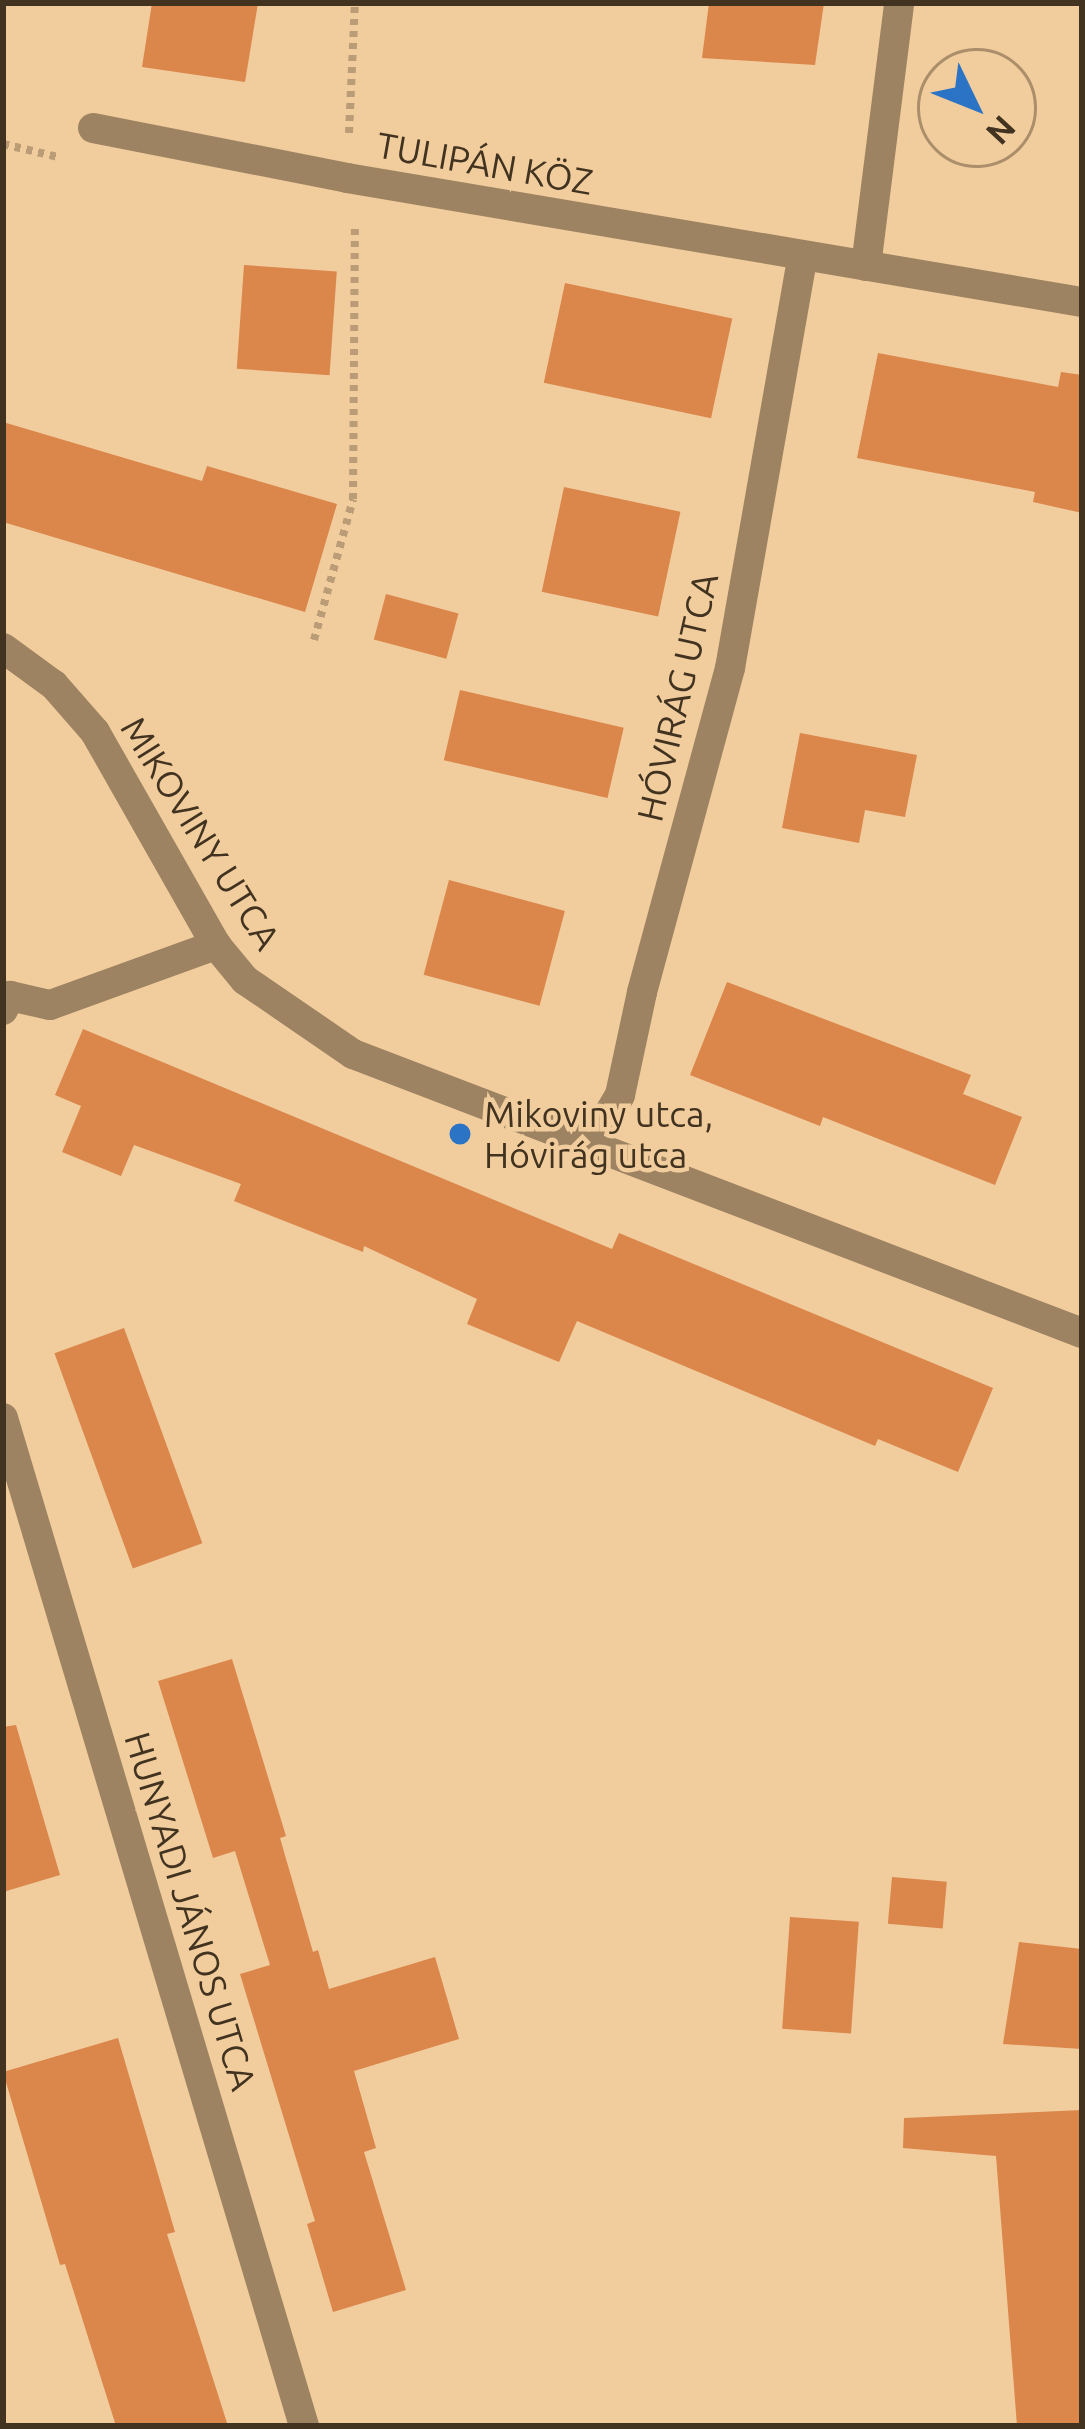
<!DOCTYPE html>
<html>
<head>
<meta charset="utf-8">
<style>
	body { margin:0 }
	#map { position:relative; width:1085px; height:2429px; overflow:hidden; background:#f1cc9d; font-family:Ubuntu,sans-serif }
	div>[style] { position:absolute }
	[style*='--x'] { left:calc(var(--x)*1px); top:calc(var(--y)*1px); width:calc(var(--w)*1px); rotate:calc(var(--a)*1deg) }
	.building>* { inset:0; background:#db864b; transform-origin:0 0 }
	.path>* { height:8px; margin-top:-4px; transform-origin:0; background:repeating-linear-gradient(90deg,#ba9c76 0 6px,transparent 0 12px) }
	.minor>* { height:30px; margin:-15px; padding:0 15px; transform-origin:15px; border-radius:15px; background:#9d8361 }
	.dots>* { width:33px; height:33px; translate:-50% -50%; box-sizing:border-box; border:6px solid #f1cc9d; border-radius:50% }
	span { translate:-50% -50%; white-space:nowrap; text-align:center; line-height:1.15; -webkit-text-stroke:9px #f1cc9d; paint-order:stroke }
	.street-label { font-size:36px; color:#413320 }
	.poi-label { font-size:36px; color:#413320 }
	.left { translate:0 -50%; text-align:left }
	.frame { position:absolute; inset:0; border:6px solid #413320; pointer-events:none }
	.north { position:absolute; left:917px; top:48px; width:120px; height:120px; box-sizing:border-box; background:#f1cc9d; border:3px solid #ab8f6b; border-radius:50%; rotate:133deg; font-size:33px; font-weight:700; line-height:48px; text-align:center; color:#413320 }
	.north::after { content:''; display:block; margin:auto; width:42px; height:54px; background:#2b74c5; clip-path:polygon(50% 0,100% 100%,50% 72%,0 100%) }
</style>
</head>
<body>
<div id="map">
	<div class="building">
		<div style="clip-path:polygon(152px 3px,258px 3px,245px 82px,142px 67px)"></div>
		<div style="clip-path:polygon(709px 3px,824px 3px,815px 65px,702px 58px)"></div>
		<div style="left:244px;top:265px;width:93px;height:104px;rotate:4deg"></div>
		<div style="left:565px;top:283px;width:171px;height:102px;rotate:12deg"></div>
		<div style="clip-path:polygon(878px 353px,1058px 387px,1061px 372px,1082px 375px,1082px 513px,1033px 502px,1035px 492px,857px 458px)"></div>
		<div style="clip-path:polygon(3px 422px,202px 481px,207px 466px,337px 504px,305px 612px,3px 522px)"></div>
		<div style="left:564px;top:487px;width:119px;height:107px;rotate:12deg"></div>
		<div style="left:386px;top:594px;width:75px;height:47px;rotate:15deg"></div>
		<div style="left:460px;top:690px;width:168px;height:72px;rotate:13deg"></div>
		<div style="clip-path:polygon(800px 733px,917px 755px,905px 817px,865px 810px,859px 843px,782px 828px)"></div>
		<div style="left:449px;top:880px;width:120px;height:98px;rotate:15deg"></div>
		<div style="clip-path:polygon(727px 982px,971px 1075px,963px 1094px,1022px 1117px,995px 1185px,823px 1117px,820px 1126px,690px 1075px)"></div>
		<div style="clip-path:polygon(83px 1029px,612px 1249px,619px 1233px,993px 1388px,958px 1472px,878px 1439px,875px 1446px,577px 1321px,559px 1362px,467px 1324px,477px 1299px,364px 1246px,363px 1252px,234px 1201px,241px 1184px,134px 1145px,121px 1176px,62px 1152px,81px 1106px,55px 1095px)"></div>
		<div style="left:124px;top:1328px;width:229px;height:74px;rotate:70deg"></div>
		<div style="clip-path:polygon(232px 1659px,286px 1836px,280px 1838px,313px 1952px,318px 1950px,329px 1989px,435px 1957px,459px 2039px,354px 2071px,376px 2148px,364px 2152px,406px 2290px,333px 2312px,307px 2224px,315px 2221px,240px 1974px,270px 1965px,235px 1851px,213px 1858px,158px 1681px)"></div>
		<div style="clip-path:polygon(16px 1725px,60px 1875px,3px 1892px,3px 1727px)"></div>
		<div style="left:892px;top:1877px;width:55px;height:47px;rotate:5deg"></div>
		<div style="left:790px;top:1917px;width:69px;height:112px;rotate:4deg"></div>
		<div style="clip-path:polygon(1019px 1942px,1082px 1949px,1082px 2049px,1003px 2044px)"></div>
		<div style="clip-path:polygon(118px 2038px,175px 2232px,167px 2234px,228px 2426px,116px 2426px,65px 2264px,60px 2265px,3px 2072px)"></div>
		<div style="clip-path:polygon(1082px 2110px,1082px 2426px,1017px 2426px,996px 2156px,903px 2148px,904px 2118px)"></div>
	</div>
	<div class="path">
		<div style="--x:349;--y:133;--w:130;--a:-87.4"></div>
		<div style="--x:3;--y:144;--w:57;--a:13.3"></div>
		<div style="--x:314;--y:640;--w:146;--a:-74.5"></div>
		<div style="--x:353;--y:499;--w:273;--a:-89.6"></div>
	</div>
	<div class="minor">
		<div style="--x:93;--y:128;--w:259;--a:11.1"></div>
		<div style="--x:347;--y:178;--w:745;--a:9.58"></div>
		<div style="--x:866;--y:266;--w:265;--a:-82.8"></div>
		<div style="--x:3;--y:648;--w:63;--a:36"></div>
		<div style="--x:54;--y:685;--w:62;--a:48.9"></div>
		<div style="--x:95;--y:732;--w:245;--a:60.4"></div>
		<div style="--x:216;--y:945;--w:45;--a:50.4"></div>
		<div style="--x:245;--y:980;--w:131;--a:34.4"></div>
		<div style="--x:353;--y:1054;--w:781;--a:20.94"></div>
		<div style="--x:3;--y:1010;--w:16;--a:-63"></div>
		<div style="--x:10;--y:996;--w:41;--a:12.7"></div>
		<div style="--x:50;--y:1005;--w:177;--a:-19.9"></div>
		<div style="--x:591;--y:1144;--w:57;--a:-59.4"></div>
		<div style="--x:620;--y:1095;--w:105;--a:-77.9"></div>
		<div style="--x:642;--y:992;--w:336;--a:-74.8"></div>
		<div style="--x:730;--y:668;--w:416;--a:-80"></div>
		<div style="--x:3;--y:1418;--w:1052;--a:73.37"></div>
	</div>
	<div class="dots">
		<div style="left:460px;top:1134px;background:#2b74c5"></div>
	</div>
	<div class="street-label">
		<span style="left:485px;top:163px;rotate:10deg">TULIPÁN KÖZ</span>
		<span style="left:677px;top:697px;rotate:-77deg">HÓVIRÁG UTCA</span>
		<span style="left:201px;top:833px;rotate:58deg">MIKOVINY UTCA</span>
		<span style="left:191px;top:1911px;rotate:73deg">HUNYADI JÁNOS UTCA</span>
	</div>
	<div class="poi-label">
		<span class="left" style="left:484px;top:1134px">Mikoviny utca,<br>Hóvirág utca</span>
	</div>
	<div class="frame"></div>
	<div class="north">N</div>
</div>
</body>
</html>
